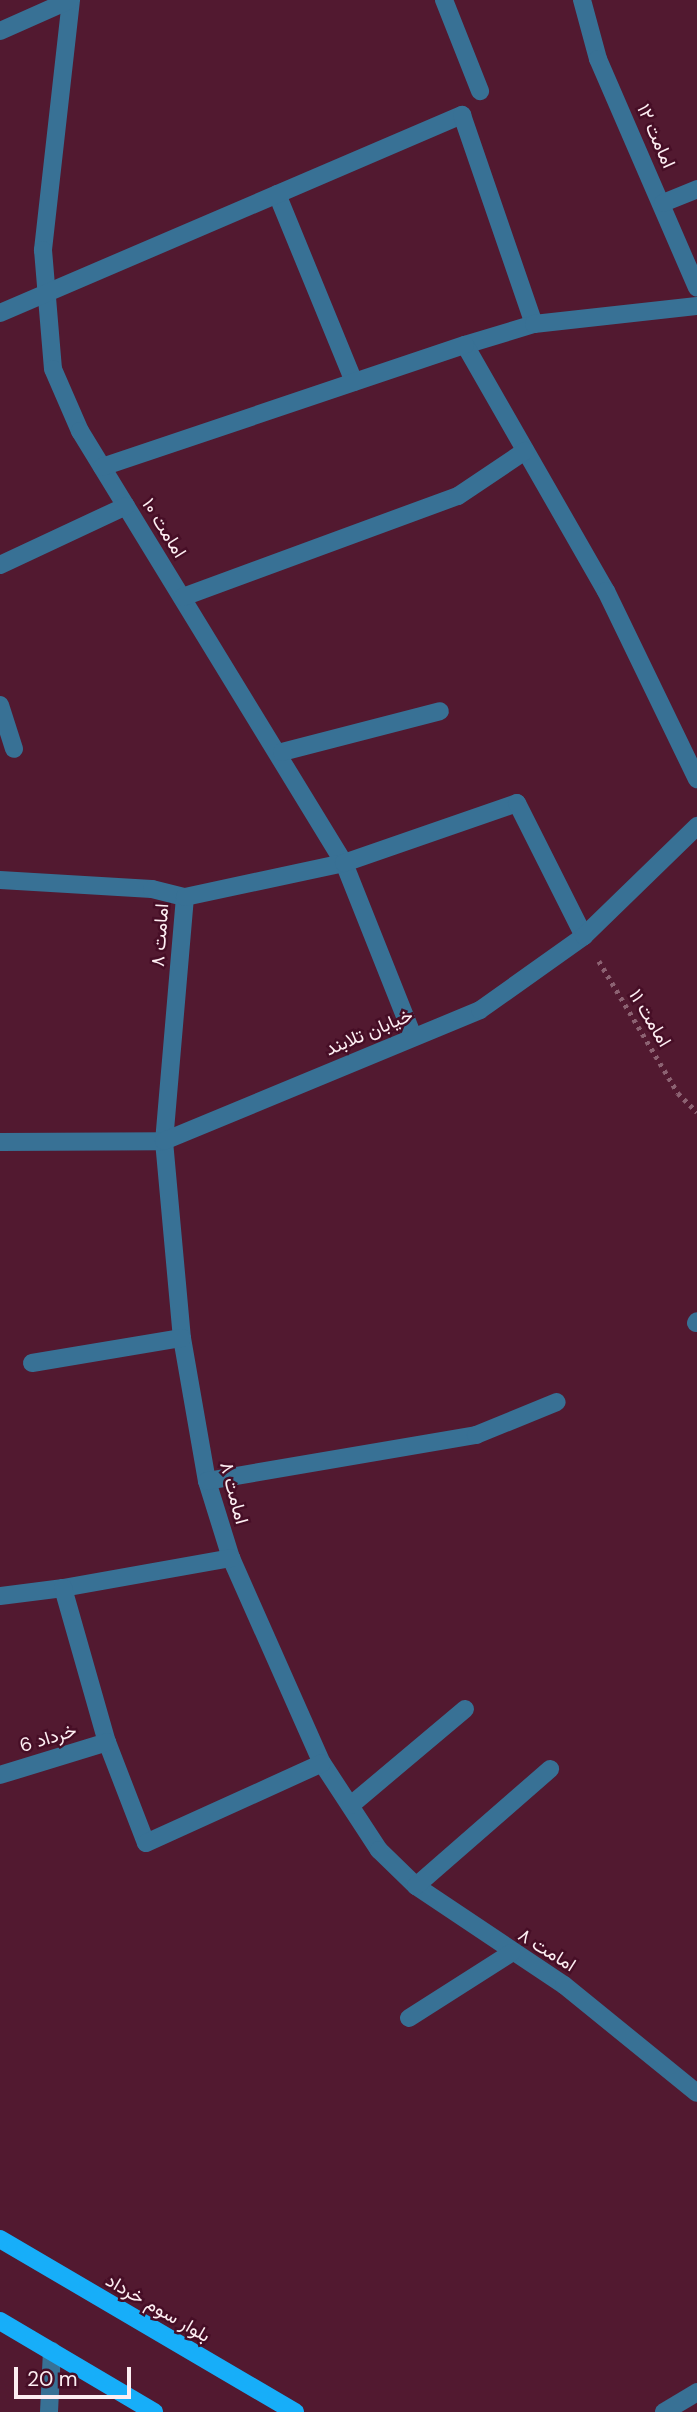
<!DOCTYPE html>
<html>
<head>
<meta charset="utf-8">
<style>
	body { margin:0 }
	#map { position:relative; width:697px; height:2412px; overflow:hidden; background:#521930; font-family:"DM Sans",Vazirmatn,sans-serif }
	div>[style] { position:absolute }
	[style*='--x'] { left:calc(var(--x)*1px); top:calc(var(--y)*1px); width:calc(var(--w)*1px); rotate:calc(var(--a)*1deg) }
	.path>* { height:4.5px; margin-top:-2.25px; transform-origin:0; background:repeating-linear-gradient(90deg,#8c6272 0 3.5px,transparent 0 8.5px) }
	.minor>* { height:18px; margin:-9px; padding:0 9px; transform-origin:9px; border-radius:9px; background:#387195 }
	.major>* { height:18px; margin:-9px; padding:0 9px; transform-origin:9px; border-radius:9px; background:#17aef9 }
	span { translate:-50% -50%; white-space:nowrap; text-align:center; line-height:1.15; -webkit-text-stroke:5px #460e26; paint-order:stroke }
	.street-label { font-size:19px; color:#fdeef2 }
	.scale { position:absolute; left:14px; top:2367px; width:117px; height:32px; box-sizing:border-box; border:4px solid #fdeef2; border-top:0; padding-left:9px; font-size:21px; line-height:24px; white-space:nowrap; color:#fdeef2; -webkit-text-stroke:5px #460e26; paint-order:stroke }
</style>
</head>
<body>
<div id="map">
	<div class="path">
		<div style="--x:599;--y:961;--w:154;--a:59.1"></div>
		<div style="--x:678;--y:1093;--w:27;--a:45"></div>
	</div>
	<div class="minor">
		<div style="--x:71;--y:0;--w:252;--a:96.4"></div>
		<div style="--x:43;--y:250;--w:119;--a:85.2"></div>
		<div style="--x:53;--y:369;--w:68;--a:66.5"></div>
		<div style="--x:80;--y:431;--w:506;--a:58.57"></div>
		<div style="--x:344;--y:863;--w:186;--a:68.3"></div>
		<div style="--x:444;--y:0;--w:98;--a:68.4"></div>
		<div style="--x:582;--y:0;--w:61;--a:74.8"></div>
		<div style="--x:598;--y:59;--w:249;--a:66.6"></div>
		<div style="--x:0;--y:31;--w:77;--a:-23.9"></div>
		<div style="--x:277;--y:194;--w:203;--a:67.7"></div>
		<div style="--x:663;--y:203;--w:37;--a:-22"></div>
		<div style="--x:0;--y:313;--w:503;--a:-23.2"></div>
		<div style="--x:462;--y:115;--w:221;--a:71"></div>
		<div style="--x:534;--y:324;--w:72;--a:163.1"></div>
		<div style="--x:465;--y:345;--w:284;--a:60.2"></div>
		<div style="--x:606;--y:591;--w:209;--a:64.2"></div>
		<div style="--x:534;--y:324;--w:164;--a:-6.3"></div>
		<div style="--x:102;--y:467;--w:383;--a:-18.6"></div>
		<div style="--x:0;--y:565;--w:139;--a:-25.1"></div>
		<div style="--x:183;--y:597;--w:293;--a:-20.2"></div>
		<div style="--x:458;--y:496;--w:81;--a:-33.9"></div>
		<div style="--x:0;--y:705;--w:46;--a:72.3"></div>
		<div style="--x:282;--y:752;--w:163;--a:-14.5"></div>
		<div style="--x:0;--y:880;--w:152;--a:3.4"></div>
		<div style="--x:152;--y:889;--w:34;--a:14"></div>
		<div style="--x:185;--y:897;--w:245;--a:94.9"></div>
		<div style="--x:164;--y:1141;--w:198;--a:84.8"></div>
		<div style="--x:182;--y:1338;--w:145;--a:80.1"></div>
		<div style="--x:207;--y:1481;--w:81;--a:72.7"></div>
		<div style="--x:231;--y:1558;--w:224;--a:66.1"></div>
		<div style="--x:322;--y:1763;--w:104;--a:56.8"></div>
		<div style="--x:379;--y:1850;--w:52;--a:44.2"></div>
		<div style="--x:416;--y:1886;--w:178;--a:33.8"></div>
		<div style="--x:564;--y:1985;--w:171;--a:39.1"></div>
		<div style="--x:185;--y:897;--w:163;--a:-12.1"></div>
		<div style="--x:344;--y:863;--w:183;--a:-19.1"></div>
		<div style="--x:517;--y:803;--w:149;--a:63.3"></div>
		<div style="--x:0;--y:1142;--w:164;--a:-0.3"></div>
		<div style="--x:164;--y:1141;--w:342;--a:-22.5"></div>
		<div style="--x:480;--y:1010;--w:128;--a:-35.4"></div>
		<div style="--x:584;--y:936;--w:158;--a:-44.2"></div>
		<div style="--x:696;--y:1323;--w:2;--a:-63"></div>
		<div style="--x:32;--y:1363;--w:152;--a:-9.5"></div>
		<div style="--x:207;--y:1481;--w:273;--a:-9.7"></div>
		<div style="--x:476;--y:1435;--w:87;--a:-22.2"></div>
		<div style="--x:63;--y:1588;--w:171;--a:-10.1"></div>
		<div style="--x:0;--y:1596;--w:64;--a:-7.2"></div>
		<div style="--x:63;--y:1588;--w:160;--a:74.1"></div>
		<div style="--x:107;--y:1742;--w:108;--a:68.9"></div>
		<div style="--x:146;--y:1843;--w:193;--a:-24.4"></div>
		<div style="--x:0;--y:1775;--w:112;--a:-17.1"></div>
		<div style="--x:351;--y:1805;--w:149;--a:-40.1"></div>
		<div style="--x:416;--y:1886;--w:178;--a:-41.1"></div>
		<div style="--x:409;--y:2018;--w:121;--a:-32.5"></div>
		<div style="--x:49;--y:2412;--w:61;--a:-87.2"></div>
		<div style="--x:664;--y:2412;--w:39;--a:-31"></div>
	</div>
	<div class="major">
		<div style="--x:0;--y:2239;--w:342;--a:30.4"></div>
		<div style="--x:0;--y:2321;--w:179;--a:30.6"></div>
	</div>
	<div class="street-label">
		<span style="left:656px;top:136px;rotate:66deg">امامت ۱۲</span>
		<span style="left:164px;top:528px;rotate:58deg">امامت ۱۰</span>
		<span style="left:160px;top:935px;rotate:-86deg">امامت ۸</span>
		<span style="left:650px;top:1018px;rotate:59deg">امامت ۱۱</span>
		<span style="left:369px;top:1032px;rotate:-23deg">خیابان تلابند</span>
		<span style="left:234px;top:1493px;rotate:75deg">امامت ۸</span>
		<span style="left:48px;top:1738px;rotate:-17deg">خرداد 6</span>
		<span style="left:547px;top:1950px;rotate:32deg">امامت ۸</span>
		<span style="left:158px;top:2308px;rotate:30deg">بلوار سوم خرداد</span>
	</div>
	<div class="scale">20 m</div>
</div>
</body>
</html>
